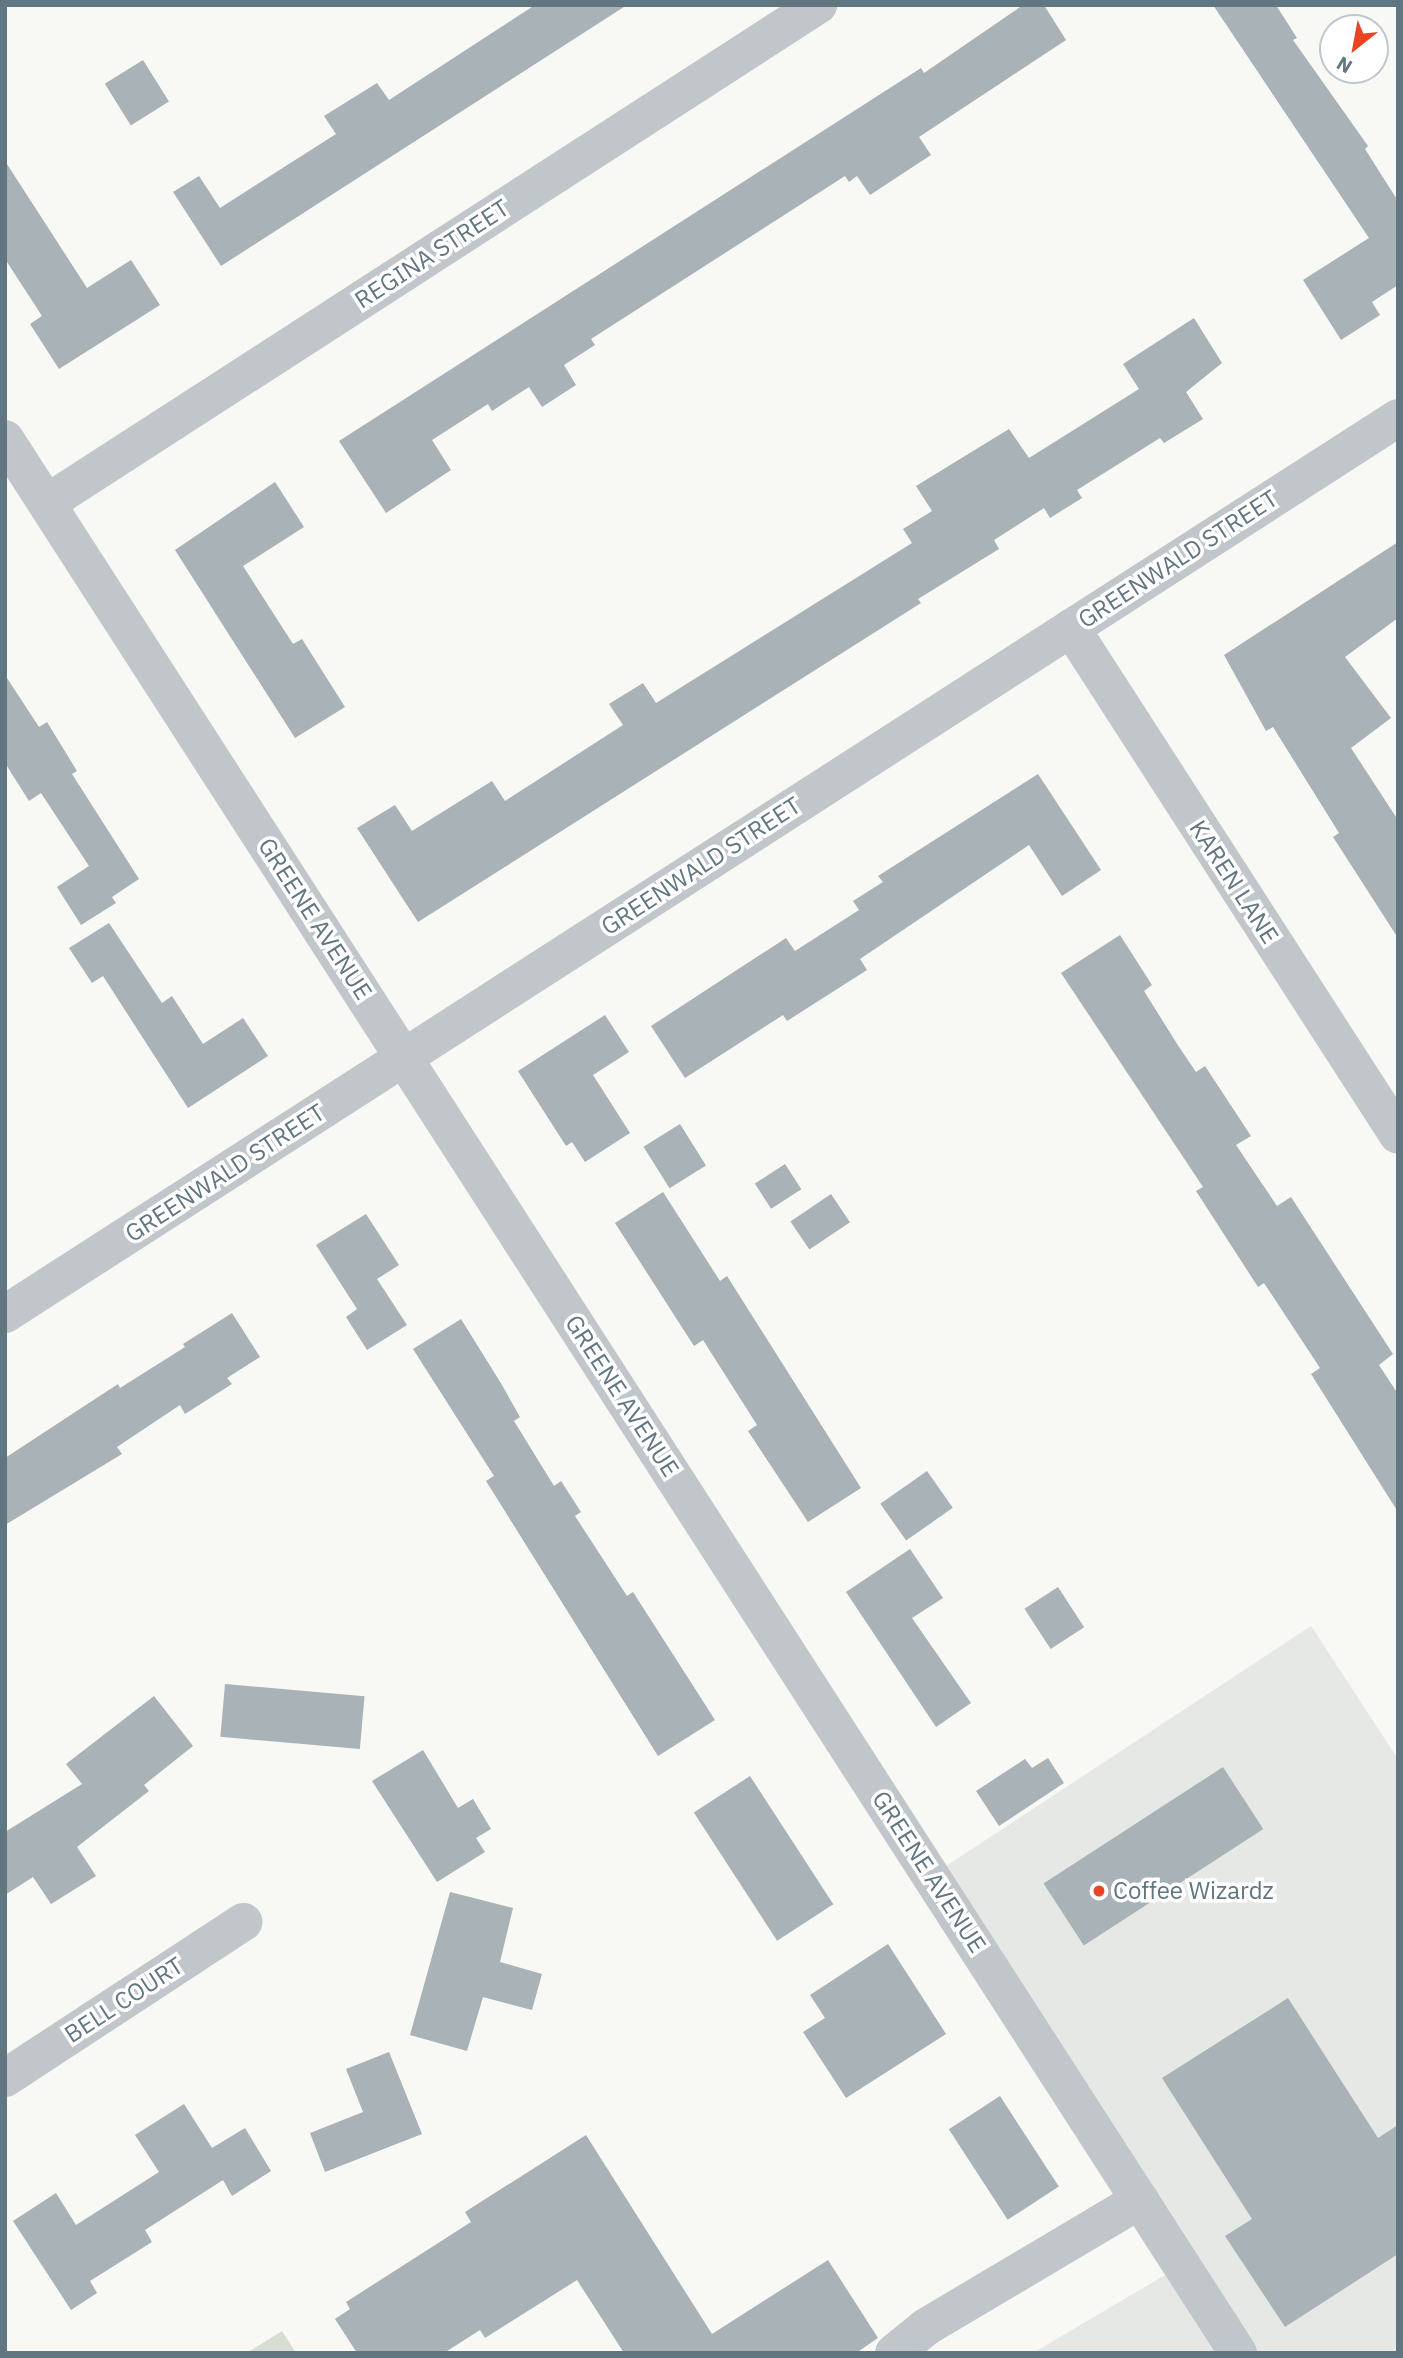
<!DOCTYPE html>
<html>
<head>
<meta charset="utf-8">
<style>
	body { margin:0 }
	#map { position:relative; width:1403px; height:2358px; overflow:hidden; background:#f8f8f5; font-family:"IBM Plex Sans",sans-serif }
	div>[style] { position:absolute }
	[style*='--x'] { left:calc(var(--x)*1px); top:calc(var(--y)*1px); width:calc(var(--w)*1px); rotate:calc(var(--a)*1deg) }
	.built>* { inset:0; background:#e6e8e6 }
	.green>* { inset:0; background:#d8ddd4 }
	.building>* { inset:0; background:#a8b2b7; transform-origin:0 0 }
	.minor>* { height:38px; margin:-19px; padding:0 19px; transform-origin:19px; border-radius:19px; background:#c1c6ca }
	.dots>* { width:19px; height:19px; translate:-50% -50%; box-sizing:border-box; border:4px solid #fff; border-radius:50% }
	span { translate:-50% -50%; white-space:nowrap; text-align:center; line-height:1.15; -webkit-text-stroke:7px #fff; paint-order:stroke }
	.street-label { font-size:24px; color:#627681 }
	.poi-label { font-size:24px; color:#627681 }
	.left { translate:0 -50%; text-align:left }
	.frame { position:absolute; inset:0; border:7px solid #627681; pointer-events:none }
	.north { position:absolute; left:1319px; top:14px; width:70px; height:70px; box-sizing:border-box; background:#fff; border:2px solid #c0c8cd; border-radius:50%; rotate:211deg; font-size:19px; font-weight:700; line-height:28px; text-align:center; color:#627681 }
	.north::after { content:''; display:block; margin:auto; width:24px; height:32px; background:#e94424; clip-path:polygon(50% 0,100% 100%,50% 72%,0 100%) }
</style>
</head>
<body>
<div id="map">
	<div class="built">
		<div style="clip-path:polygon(1311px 1626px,1398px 1759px,1398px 2353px,1033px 2353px,1182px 2265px,931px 1876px)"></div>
	</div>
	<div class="green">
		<div style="clip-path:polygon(282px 2331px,296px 2353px,247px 2353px)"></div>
	</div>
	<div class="building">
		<div style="clip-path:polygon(535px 5px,627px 5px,221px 266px,173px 192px,199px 176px,220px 208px,336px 134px,324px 116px,377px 83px,389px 100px)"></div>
		<div style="clip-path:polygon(1023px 5px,1044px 5px,1066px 40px,919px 137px,931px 155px,870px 195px,857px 176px,849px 182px,845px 176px,591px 339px,595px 345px,564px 365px,576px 385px,542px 407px,529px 387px,492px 411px,488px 404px,432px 440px,451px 470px,386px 513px,339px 441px,921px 68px,924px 73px)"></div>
		<div style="clip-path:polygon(1213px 5px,1276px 5px,1297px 38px,1293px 40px,1368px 146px,1365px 149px,1398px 201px,1398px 285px,1372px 302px,1380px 315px,1341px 340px,1303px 280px,1369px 238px)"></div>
		<div style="left:143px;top:60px;width:49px;height:45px;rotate:58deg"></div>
		<div style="clip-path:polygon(5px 161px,87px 288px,131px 260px,160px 305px,59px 369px,30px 324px,42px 316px,5px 259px)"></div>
		<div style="clip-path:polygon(1194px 318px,1222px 363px,1186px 392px,1203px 419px,1164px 443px,1160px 438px,1077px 490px,1082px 498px,1050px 518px,1044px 508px,994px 540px,999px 549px,918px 599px,921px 603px,418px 922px,357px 828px,395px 805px,412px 831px,492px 781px,505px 801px,623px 725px,609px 704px,643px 683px,656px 703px,912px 543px,903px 529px,932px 511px,916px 486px,1009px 429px,1029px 458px,1139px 389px,1123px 364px)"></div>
		<div style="clip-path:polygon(275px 482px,304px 527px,243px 566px,293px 644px,302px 639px,345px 707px,295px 738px,175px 550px)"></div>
		<div style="clip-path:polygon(1398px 542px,1398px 618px,1345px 657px,1391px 718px,1351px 748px,1398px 820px,1398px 938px,1333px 837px,1339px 833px,1273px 727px,1266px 731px,1224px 655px)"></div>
		<div style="clip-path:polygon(5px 675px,39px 727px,47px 722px,77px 771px,72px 774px,139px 879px,112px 897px,116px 903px,81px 925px,57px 887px,89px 866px,41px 793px,29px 801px,5px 763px)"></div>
		<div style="clip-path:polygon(1038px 774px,1101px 870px,1062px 896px,1029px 845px,860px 959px,867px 970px,787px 1021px,783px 1015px,685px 1078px,651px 1026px,786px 938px,795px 951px,859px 910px,853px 901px,883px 882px,878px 876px)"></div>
		<div style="clip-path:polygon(109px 923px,162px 1003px,172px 996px,203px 1044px,243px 1018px,268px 1056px,188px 1108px,103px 976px,92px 983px,69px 948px)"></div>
		<div style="clip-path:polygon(1120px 935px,1152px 985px,1144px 991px,1179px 1047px,1196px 1072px,1205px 1066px,1251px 1136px,1236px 1145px,1277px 1206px,1291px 1197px,1393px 1354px,1379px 1365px,1398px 1394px,1398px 1512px,1311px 1374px,1320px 1368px,1264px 1283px,1258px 1287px,1196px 1191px,1203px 1187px,1061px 973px)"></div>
		<div style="clip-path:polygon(605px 1015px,629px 1052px,593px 1075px,630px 1133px,585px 1162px,572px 1142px,566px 1146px,518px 1071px)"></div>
		<div style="left:680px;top:1124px;width:49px;height:43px;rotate:58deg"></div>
		<div style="left:785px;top:1164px;width:30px;height:36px;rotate:57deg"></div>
		<div style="clip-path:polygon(663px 1192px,720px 1281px,727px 1276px,861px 1488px,808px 1522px,748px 1431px,757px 1425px,703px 1340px,694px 1346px,615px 1223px)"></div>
		<div style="left:831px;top:1194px;width:34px;height:49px;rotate:56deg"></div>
		<div style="clip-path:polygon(366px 1214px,399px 1265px,377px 1279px,407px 1325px,367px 1350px,346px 1317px,357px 1309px,316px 1245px)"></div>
		<div style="clip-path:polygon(232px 1313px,260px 1357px,227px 1378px,232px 1384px,185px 1414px,180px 1405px,117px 1447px,122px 1454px,5px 1525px,5px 1458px,118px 1384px,120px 1388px,185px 1347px,183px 1344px)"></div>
		<div style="clip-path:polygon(461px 1319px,502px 1385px,520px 1417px,514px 1421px,554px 1486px,561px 1481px,581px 1512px,575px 1516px,627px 1596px,633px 1592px,715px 1720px,658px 1756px,486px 1481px,494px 1476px,413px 1349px)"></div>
		<div style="left:927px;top:1471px;width:45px;height:57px;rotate:55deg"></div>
		<div style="clip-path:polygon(910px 1549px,943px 1598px,912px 1618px,971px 1703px,936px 1727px,846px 1592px)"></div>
		<div style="left:1058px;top:1587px;width:48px;height:40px;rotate:57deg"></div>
		<div style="left:225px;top:1684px;width:140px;height:53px;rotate:5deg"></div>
		<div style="clip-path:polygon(154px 1696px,193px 1746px,144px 1785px,149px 1791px,77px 1847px,96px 1876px,51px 1904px,33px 1877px,5px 1895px,5px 1832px,82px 1784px,66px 1764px)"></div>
		<div style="clip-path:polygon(423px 1750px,458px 1808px,473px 1799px,491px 1829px,476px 1838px,485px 1852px,437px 1882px,372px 1781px)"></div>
		<div style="clip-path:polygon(1048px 1758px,1064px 1783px,999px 1826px,976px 1791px,1025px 1759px,1032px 1768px)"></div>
		<div style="left:1223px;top:1767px;width:74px;height:214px;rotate:57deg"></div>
		<div style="left:750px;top:1776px;width:153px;height:67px;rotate:57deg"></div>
		<div style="clip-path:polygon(450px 1892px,513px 1908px,500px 1962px,542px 1974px,532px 2010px,483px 1997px,467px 2051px,410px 2035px)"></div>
		<div style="clip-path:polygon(888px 1944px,946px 2034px,846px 2098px,803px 2032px,825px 2018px,810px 1995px)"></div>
		<div style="clip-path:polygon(1288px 1998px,1378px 2138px,1398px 2125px,1398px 2254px,1285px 2327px,1225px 2236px,1252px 2219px,1162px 2078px)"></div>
		<div style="clip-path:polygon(389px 2052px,422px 2134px,325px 2172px,310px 2133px,363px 2112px,346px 2069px)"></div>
		<div style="left:1000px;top:2096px;width:108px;height:61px;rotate:57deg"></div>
		<div style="clip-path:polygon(184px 2104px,212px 2148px,245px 2128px,271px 2171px,232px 2196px,223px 2180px,145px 2230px,152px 2242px,90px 2281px,97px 2293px,71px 2310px,13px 2221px,56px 2193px,76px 2225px,159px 2172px,135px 2135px)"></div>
		<div style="clip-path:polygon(586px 2135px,712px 2334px,828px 2260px,878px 2338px,856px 2353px,624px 2353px,577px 2280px,485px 2338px,480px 2330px,444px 2353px,357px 2353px,335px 2319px,350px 2309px,346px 2302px,471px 2222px,465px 2212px)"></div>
	</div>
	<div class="minor">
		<div style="--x:5;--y:439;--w:2277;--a:57.21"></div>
		<div style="--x:47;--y:503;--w:918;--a:-32.86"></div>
		<div style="--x:1071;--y:628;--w:603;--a:57.18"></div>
		<div style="--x:5;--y:1314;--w:1656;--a:-32.75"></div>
		<div style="--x:5;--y:2078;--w:285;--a:-33.2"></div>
		<div style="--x:894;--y:2353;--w:41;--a:-39.1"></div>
		<div style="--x:926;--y:2327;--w:249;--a:-30.7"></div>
	</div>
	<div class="dots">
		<div style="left:1099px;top:1891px;background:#e94424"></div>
	</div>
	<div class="street-label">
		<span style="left:432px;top:254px;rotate:-33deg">REGINA STREET</span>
		<span style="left:1178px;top:559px;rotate:-33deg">GREENWALD STREET</span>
		<span style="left:701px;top:866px;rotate:-33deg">GREENWALD STREET</span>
		<span style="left:1234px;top:882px;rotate:57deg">KAREN LANE</span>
		<span style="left:315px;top:919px;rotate:57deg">GREENE AVENUE</span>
		<span style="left:225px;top:1173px;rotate:-33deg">GREENWALD STREET</span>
		<span style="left:622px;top:1396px;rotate:57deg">GREENE AVENUE</span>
		<span style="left:929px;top:1872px;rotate:57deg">GREENE AVENUE</span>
		<span style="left:124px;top:2000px;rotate:-33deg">BELL COURT</span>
	</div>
	<div class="poi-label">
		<span class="left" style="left:1113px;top:1891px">Coffee Wizardz</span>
	</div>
	<div class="frame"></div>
	<div class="north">N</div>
</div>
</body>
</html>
